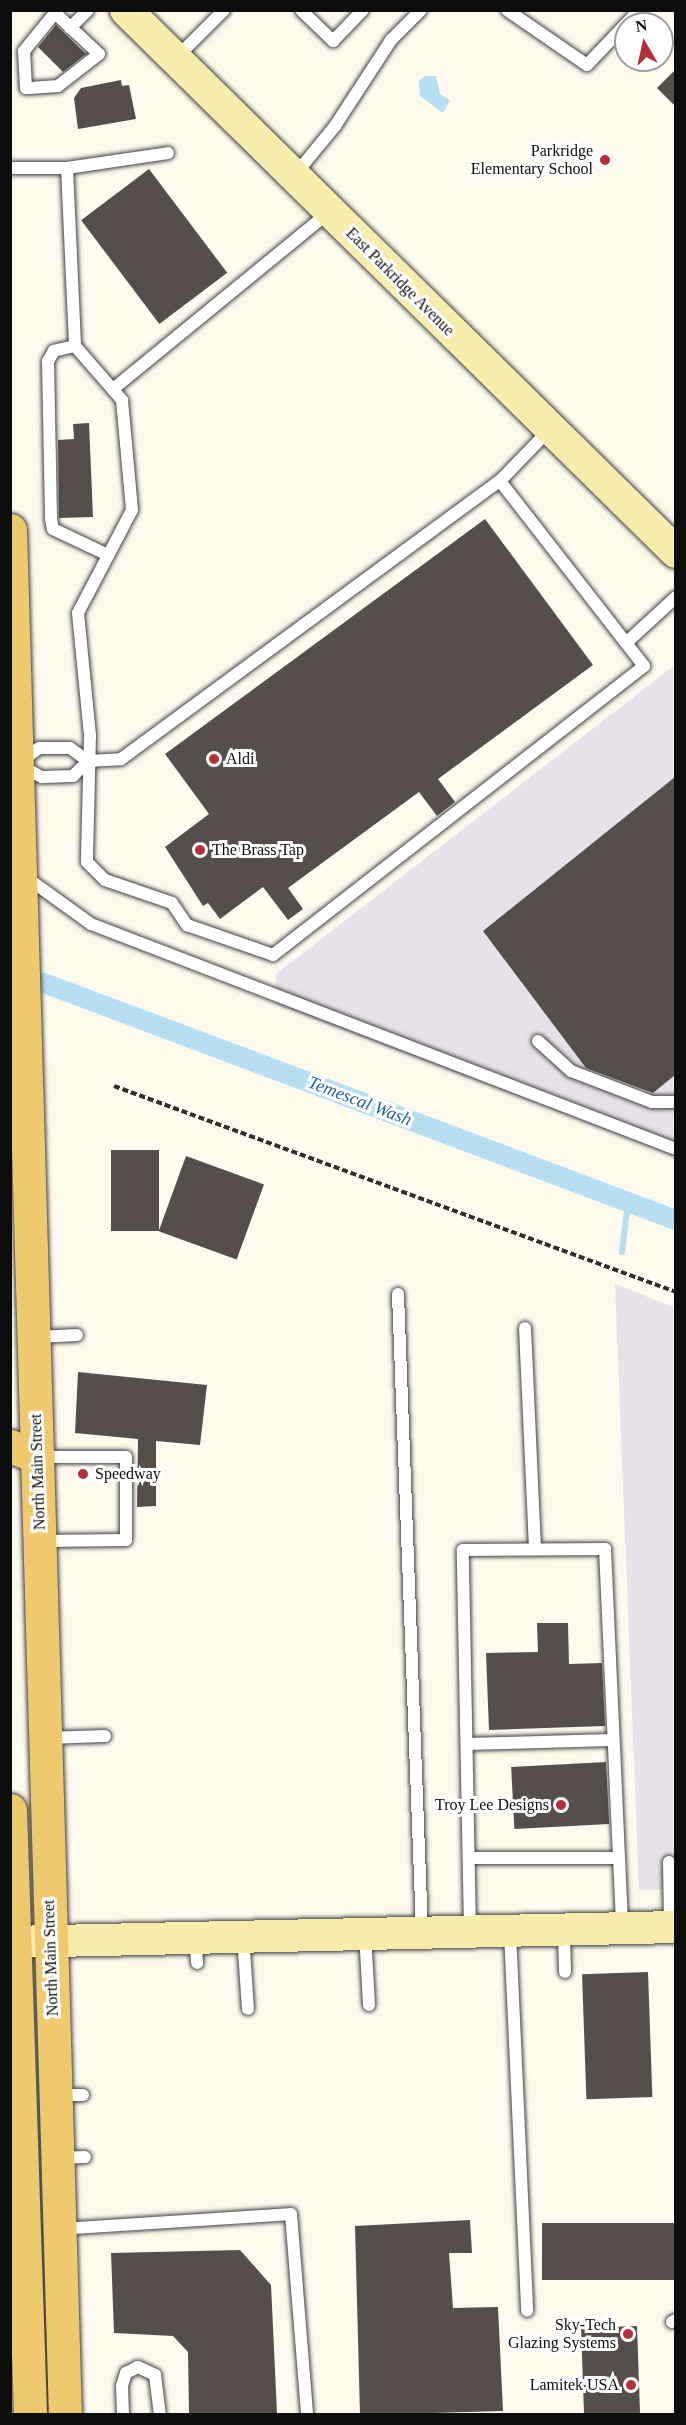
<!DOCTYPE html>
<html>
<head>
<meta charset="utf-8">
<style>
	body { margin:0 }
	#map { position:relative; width:686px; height:2425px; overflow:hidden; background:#fefaee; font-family:Georgia,serif }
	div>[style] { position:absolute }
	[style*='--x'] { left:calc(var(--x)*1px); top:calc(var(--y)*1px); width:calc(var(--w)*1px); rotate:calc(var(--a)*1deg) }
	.industrial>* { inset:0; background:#eae2eb }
	.water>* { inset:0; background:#b6dff2 }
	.stream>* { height:6px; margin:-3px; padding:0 3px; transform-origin:3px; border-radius:3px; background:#b6dff2 }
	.canal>* { height:20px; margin:-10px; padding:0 10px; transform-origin:10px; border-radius:10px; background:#b6dff2 }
	.building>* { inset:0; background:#554e4a; transform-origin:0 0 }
	.path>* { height:4px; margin-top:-2px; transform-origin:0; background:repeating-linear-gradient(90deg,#2f2f2f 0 6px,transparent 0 9px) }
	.roads { filter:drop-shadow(0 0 2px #404040) drop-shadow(0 0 2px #404040) }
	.lane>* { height:12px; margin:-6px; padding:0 6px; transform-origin:6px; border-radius:6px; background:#fff }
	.secondary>* { height:32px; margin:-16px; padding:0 16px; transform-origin:16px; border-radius:16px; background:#f9edae }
	.primary>* { height:33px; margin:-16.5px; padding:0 16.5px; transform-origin:16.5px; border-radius:16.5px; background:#efc96d }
	.dots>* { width:16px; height:16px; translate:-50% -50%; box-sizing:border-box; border:3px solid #fff; border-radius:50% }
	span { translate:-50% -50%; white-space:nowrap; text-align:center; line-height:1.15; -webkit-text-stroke:6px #fff; paint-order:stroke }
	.poi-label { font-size:16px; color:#0d0d0d }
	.right { translate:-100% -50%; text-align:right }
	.left { translate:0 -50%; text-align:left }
	.street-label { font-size:16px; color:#0d0d0d }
	.water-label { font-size:18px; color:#1f6896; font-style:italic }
	.frame { position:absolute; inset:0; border:12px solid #0d0d0d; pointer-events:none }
	.north { position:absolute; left:614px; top:12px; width:60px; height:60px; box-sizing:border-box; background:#fff; border:2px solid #9e9e9e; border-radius:50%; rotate:351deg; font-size:16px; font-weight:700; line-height:24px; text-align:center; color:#0d0d0d }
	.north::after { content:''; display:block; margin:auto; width:21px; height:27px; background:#b42f3c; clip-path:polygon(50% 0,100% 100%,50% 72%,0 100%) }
</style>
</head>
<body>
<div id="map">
	<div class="industrial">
		<div style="clip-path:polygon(675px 665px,675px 1156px,276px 1005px,276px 974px)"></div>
		<div style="clip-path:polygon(615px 1284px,675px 1308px,675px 1889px,639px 1890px)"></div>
	</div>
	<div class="water">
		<div style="clip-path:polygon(425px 76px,436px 76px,440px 94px,450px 100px,443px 113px,420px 96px,419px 81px)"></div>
	</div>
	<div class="stream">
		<div style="--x:622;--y:1252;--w:50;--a:-83.2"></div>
	</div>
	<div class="canal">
		<div style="--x:44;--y:983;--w:675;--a:20.56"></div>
	</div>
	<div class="building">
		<div style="clip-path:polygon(56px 25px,86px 54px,63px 72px,38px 47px)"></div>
		<div style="clip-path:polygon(675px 70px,675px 106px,657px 88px)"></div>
		<div style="clip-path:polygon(121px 80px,122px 86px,129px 85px,136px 119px,78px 129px,74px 98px,81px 88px)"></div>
		<div style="left:149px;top:169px;width:130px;height:85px;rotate:53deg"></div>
		<div style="clip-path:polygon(89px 423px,93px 517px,59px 518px,58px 440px,74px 439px,73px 424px)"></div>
		<div style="clip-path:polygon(485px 519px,593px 665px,438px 779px,455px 802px,437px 816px,419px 792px,288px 888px,303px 909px,288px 920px,263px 887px,220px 919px,208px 903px,203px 906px,165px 847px,209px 814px,165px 754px)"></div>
		<div style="clip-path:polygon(675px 777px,675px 1075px,653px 1093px,586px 1068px,483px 931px)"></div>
		<div style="left:111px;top:1150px;width:48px;height:81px"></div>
		<div style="left:186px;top:1156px;width:83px;height:80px;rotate:20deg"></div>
		<div style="clip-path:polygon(78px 1372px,207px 1385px,200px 1445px,156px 1441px,156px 1506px,137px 1507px,138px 1439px,75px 1433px)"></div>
		<div style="clip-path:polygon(537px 1623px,568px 1623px,569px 1664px,602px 1663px,605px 1726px,489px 1730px,486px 1653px,538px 1652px)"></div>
		<div style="left:606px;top:1762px;width:62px;height:95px;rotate:87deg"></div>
		<div style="left:648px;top:1972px;width:125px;height:66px;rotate:88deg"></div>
		<div style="clip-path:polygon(470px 2220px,472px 2253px,449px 2253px,453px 2308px,498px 2307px,503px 2411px,360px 2415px,355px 2226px)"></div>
		<div style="left:675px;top:2223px;width:57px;height:133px;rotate:90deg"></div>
		<div style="clip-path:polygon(240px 2250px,271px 2285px,277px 2413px,189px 2414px,188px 2352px,173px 2336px,114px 2333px,111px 2253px)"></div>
		<div style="left:637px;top:2326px;width:89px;height:56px;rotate:88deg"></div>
	</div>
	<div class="path">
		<div style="--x:114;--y:1086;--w:599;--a:20.13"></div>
	</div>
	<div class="roads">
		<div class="lane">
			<div style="--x:301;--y:10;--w:45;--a:44.1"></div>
			<div style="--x:333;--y:41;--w:43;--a:-45.9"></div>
			<div style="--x:507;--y:10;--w:97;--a:34.5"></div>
			<div style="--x:587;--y:65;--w:57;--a:-46.4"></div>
			<div style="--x:55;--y:13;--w:60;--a:43"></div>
			<div style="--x:99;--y:54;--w:52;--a:142"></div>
			<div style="--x:58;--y:86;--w:32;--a:176"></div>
			<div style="--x:26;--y:88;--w:37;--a:-93"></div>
			<div style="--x:24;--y:51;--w:49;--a:-50.8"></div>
			<div style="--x:626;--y:24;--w:19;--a:-47"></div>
			<div style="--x:70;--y:28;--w:25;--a:-45"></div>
			<div style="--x:176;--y:58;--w:68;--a:-45"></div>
			<div style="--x:10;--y:168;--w:57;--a:0"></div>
			<div style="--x:67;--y:168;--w:102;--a:-8.4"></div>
			<div style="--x:67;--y:168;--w:178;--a:87.4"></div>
			<div style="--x:75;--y:346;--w:72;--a:49"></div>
			<div style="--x:122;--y:400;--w:110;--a:84.8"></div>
			<div style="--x:132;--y:510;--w:116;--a:117.7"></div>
			<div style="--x:78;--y:613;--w:123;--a:84.4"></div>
			<div style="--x:90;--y:735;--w:127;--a:91.4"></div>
			<div style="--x:87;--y:862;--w:25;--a:45"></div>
			<div style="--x:105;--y:880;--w:71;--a:18.9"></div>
			<div style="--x:172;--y:903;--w:27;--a:56"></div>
			<div style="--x:187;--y:925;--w:91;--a:19.2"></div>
			<div style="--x:273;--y:955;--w:470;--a:-37.9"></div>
			<div style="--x:644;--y:666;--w:234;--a:-127.9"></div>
			<div style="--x:294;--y:176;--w:65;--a:-50.6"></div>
			<div style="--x:335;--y:126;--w:103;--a:-56.9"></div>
			<div style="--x:391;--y:40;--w:42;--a:-45"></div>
			<div style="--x:75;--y:346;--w:22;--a:167"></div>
			<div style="--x:54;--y:351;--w:12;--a:121"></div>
			<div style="--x:48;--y:361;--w:158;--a:88.9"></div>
			<div style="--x:51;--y:519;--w:10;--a:79"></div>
			<div style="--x:53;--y:529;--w:61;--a:25.3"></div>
			<div style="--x:113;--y:389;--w:279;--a:-39.3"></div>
			<div style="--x:626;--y:643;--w:68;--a:-42.6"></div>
			<div style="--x:20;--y:762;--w:24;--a:-36"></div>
			<div style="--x:39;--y:748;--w:31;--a:0"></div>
			<div style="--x:70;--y:748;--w:22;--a:36"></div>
			<div style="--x:88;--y:761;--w:33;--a:-3"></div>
			<div style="--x:121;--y:759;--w:470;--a:-36.3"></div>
			<div style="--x:500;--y:481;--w:72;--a:-46.1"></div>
			<div style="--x:21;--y:766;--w:24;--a:28"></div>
			<div style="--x:42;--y:777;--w:31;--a:-2"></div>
			<div style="--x:73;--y:776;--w:21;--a:-45"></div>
			<div style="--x:23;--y:875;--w:84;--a:35.8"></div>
			<div style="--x:91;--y:924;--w:627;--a:21.04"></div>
			<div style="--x:538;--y:1041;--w:45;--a:42.3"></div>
			<div style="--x:571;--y:1071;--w:87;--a:20.9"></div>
			<div style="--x:652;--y:1102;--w:24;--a:0"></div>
			<div style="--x:398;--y:1294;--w:637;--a:87.84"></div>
			<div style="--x:525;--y:1328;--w:221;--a:87.4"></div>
			<div style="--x:36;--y:1337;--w:41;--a:-2.8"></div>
			<div style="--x:38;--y:1457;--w:88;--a:0"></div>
			<div style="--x:126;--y:1457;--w:83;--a:90"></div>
			<div style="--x:126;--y:1540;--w:85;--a:179.3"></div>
			<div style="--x:46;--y:1738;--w:59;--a:-1.9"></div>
			<div style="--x:467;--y:1744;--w:146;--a:-1.6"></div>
			<div style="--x:469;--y:1858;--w:149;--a:0"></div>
			<div style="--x:669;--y:1862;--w:64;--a:89.1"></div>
			<div style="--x:470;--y:1930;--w:380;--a:-91.1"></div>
			<div style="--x:463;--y:1550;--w:142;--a:-0.4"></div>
			<div style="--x:605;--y:1549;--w:378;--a:87.4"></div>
			<div style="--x:564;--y:1931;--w:41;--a:88.6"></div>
			<div style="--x:510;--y:1932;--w:379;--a:87.4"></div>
			<div style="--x:365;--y:1933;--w:72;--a:86.8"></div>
			<div style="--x:243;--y:1936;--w:73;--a:86.1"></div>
			<div style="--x:195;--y:1938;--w:25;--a:85"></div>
			<div style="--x:58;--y:2095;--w:25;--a:0"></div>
			<div style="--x:59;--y:2158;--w:26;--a:-2"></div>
			<div style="--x:60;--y:2229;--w:231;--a:-3.7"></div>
			<div style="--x:291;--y:2214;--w:201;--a:85.4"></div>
			<div style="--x:672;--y:2322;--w:4;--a:-27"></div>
			<div style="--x:123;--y:2414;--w:28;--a:-92"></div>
			<div style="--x:122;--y:2386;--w:14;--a:-73"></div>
			<div style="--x:126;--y:2373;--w:13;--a:-27"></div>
			<div style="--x:138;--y:2367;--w:19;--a:25"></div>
			<div style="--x:155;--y:2375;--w:39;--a:83"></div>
		</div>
		<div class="secondary">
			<div style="--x:126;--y:10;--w:772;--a:44.58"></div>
			<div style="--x:10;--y:1942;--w:666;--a:-1.29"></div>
		</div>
		<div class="primary">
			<div style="--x:10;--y:530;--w:1885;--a:88.33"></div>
			<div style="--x:10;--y:1446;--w:30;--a:21"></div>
			<div style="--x:10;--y:1810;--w:604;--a:88.1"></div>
		</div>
	</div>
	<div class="dots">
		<div style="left:605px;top:160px;background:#b42f3c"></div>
		<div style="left:214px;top:759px;background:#b42f3c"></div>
		<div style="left:200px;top:850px;background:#b42f3c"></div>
		<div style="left:83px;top:1474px;background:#b42f3c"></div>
		<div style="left:561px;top:1805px;background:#b42f3c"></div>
		<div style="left:628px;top:2334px;background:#b42f3c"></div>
		<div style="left:631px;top:2385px;background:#b42f3c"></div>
	</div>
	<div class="poi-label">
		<span class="right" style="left:593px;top:160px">Parkridge<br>Elementary School</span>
		<span class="left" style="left:226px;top:759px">Aldi</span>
		<span class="left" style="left:212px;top:850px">The Brass Tap</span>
		<span class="left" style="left:95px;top:1474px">Speedway</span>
		<span class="right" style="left:549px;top:1805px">Troy Lee Designs</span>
		<span class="right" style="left:616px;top:2334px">Sky-Tech<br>Glazing Systems</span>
		<span class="right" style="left:619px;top:2385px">Lamitek USA</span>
	</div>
	<div class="street-label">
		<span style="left:400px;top:282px;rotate:45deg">East Parkridge Avenue</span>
		<span style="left:38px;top:1472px;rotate:-92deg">North Main Street</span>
		<span style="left:51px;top:1958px;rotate:-92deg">North Main Street</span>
	</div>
	<div class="water-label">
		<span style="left:360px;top:1101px;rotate:21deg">Temescal Wash</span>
	</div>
	<div class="frame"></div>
	<div class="north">N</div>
</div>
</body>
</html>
